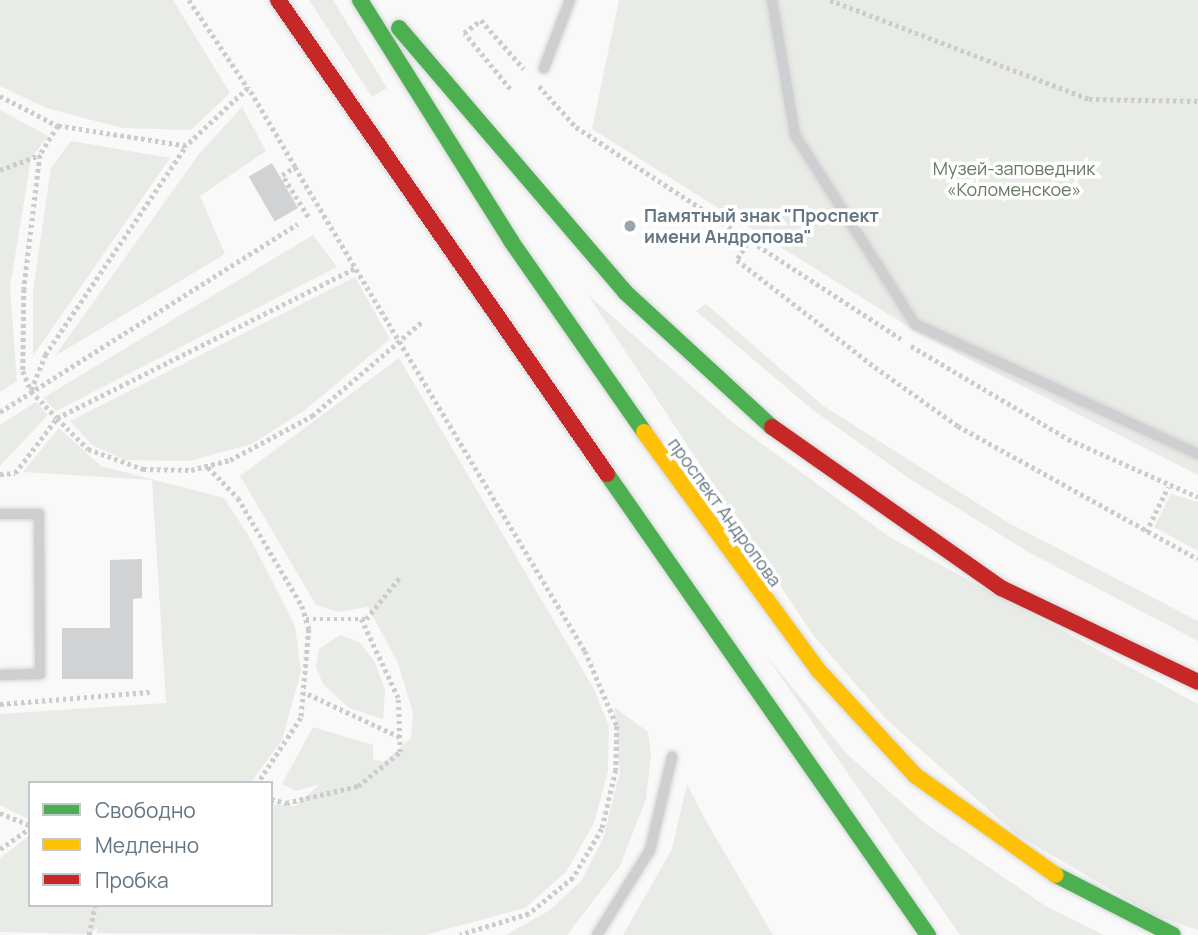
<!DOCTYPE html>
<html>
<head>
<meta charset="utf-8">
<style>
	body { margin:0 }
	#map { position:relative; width:1198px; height:935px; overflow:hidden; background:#f9f9f9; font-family:Manrope,sans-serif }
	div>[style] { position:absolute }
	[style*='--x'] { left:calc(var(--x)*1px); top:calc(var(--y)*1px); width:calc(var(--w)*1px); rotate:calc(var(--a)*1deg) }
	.green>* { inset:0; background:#e8ebe6 }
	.building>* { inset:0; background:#d0d2d3; transform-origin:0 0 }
	.path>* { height:4.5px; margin-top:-2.25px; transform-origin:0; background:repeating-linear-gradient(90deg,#cbcccd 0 3.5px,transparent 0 7px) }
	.roads { filter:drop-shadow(0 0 2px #d5d6d7) drop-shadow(0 0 2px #d5d6d7) }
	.lane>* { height:10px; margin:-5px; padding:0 5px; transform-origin:5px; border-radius:5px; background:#cecfd0 }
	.fast>* { height:16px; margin:-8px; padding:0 8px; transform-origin:8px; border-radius:8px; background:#4caf50 }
	.slow>* { height:16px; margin:-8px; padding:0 8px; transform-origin:8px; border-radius:8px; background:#ffc107 }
	.jam>* { height:16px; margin:-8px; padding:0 8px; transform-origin:8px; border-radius:8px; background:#c62828 }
	.dots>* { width:19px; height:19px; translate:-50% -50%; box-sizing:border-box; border:4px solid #fff; border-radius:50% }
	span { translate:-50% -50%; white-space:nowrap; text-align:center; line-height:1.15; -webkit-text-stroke:7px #fff; paint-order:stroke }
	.park-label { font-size:18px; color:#687a64 }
	.poi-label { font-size:18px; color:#657683; font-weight:700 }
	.left { translate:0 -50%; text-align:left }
	.street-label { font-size:18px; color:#657683 }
	.legend { position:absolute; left:28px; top:781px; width:245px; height:126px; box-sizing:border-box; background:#fff; border:2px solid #c1c8cd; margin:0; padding:9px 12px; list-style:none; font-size:21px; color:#657683 }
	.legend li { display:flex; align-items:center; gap:14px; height:35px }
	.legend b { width:35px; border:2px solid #c1c8cd }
</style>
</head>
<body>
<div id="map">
	<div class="green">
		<div style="clip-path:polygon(0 0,173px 0,230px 93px,191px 130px,122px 128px,46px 108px,0 86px)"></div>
		<div style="clip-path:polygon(309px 0,333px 0,387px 88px,372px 97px)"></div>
		<div style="clip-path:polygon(619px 0,1198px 0,1198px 475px,920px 334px,592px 129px)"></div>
		<div style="clip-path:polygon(242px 107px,266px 151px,200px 196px,225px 254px,55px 356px,199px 154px)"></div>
		<div style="clip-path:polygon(0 110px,48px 136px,31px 159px,10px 287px,17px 381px,0 392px)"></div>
		<div style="clip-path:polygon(71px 141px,170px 158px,33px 356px,33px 291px,51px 168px)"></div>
		<div style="clip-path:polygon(313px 235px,337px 267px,56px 411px,43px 398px)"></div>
		<div style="clip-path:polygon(355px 277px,390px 339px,305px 410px,252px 444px,189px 461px,125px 460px,92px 445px,70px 421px)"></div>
		<div style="clip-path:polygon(588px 295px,731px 421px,891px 538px,1198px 704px,1198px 930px,1154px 915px,1016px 834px,887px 720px,813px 635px)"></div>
		<div style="clip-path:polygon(706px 304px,822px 405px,1007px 522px,1198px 621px,1198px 641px,1032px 554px,910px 479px,813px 410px,696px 311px)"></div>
		<div style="clip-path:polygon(399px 358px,594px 689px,609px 726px,608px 771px,594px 823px,566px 872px,525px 908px,425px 935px,97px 933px,97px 928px,90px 934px,0 932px,0 858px,30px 835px,30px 905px,271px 905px,271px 804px,295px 806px,320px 784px,296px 791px,282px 784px,313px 727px,373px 745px,373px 759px,384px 762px,411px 738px,413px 713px,398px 663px,368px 607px,338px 612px,316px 605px,240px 476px)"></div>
		<div style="clip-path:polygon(36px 402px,48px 415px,0 466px,0 425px)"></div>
		<div style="clip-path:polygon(59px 428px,101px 466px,224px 498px,250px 538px,295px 626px,301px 671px,282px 740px,252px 781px,30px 783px,30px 820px,0 805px,0 714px,166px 703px,152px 480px,23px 472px)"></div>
		<div style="clip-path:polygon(1171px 494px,1198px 502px,1198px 551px,1154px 527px)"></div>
		<div style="clip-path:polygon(340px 635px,359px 642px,375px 662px,385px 690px,383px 719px,349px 708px,323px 684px,316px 667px,319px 649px)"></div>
		<div style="clip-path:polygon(765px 654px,847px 754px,927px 825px,1044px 905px,1104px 935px,960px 935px)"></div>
		<div style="clip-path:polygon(614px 707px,648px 732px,651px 755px,646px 799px,620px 866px,567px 935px,506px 935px,550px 910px,581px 881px,603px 839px,620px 772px)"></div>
		<div style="clip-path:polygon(687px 784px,706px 821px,773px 935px,623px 935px,672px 849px)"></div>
	</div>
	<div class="building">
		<div style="left:272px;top:163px;width:52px;height:27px;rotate:60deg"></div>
		<div style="clip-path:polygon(142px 559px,142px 598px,133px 599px,133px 679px,62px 679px,62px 628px,110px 628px,110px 560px)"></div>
	</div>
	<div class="path">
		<div style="--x:189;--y:0;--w:106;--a:56.2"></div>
		<div style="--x:830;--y:0;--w:277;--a:20.9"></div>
		<div style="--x:1089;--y:99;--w:109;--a:1.1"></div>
		<div style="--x:539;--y:86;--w:55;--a:47.9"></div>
		<div style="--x:576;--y:127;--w:388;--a:33.1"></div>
		<div style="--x:510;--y:89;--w:72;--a:-129.4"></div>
		<div style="--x:464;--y:33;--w:21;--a:-37"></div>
		<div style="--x:481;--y:20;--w:65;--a:48.7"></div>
		<div style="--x:0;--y:96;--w:65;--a:27.3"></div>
		<div style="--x:295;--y:167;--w:564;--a:59.07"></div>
		<div style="--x:585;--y:651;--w:82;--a:66.9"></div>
		<div style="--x:617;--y:726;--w:44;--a:91.3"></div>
		<div style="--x:616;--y:770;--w:61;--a:103.3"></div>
		<div style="--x:602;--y:829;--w:57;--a:120.6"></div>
		<div style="--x:573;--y:878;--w:57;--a:140.7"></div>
		<div style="--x:529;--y:914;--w:72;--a:163.1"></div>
		<div style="--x:0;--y:170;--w:43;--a:-20.6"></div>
		<div style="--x:308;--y:217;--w:49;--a:-121.8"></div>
		<div style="--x:282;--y:175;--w:15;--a:-32"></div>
		<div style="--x:295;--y:167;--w:92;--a:-120.7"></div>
		<div style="--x:248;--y:88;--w:85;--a:136.9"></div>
		<div style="--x:186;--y:146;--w:130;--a:-171.1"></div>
		<div style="--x:58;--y:126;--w:34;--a:122"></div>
		<div style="--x:40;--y:155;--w:135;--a:96.8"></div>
		<div style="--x:24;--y:289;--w:82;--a:90.7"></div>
		<div style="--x:23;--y:371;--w:22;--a:68"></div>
		<div style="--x:31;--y:391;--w:37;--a:46"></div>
		<div style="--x:57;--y:418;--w:334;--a:-26.7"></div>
		<div style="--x:751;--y:238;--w:26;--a:122"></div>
		<div style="--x:737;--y:260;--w:175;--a:37.8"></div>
		<div style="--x:875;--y:367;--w:102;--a:35.4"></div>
		<div style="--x:958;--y:426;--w:274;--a:29"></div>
		<div style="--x:911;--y:346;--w:182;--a:30.6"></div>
		<div style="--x:1068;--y:439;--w:142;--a:24"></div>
		<div style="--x:31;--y:390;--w:38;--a:-68"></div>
		<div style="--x:45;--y:355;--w:252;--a:-56"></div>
		<div style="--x:0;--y:412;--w:352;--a:-32.3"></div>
		<div style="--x:208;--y:467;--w:43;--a:45.9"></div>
		<div style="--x:238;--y:498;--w:126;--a:59.3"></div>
		<div style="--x:302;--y:606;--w:24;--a:73"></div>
		<div style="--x:309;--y:629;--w:89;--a:95.1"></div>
		<div style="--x:301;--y:718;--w:78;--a:123.5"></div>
		<div style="--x:0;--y:474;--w:15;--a:-4"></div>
		<div style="--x:15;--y:473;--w:69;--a:-52.6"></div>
		<div style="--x:57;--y:418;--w:44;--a:45"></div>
		<div style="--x:88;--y:449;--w:59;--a:20"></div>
		<div style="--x:143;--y:469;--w:48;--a:1.2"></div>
		<div style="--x:191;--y:470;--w:40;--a:-14.4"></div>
		<div style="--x:230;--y:460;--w:93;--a:-28.2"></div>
		<div style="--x:312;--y:416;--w:146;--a:-40.6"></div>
		<div style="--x:1146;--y:532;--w:50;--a:-63.9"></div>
		<div style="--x:306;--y:619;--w:60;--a:0"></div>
		<div style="--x:366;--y:619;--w:55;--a:-50.9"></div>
		<div style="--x:308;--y:694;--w:104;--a:25.1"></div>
		<div style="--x:0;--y:704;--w:150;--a:-4.6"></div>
		<div style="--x:271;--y:799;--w:16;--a:15"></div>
		<div style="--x:286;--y:803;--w:74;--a:-13.3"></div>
		<div style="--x:358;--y:786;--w:54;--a:-39"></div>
		<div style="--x:400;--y:752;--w:54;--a:-92.1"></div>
		<div style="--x:398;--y:698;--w:87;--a:-115.1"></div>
		<div style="--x:0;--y:813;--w:32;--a:22"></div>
		<div style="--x:0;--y:849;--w:37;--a:-35"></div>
		<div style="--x:89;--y:935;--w:31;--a:-79"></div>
	</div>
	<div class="roads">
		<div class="lane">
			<div style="--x:772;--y:0;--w:137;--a:80.3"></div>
			<div style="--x:795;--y:135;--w:224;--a:57.6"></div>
			<div style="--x:915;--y:324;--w:311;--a:24.7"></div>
			<div style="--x:544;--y:68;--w:73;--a:-69.1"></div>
			<div style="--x:0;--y:514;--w:39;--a:0"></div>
			<div style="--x:39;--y:514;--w:160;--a:89.6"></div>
			<div style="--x:40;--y:674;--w:40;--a:178.6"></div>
			<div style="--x:597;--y:935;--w:100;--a:-58.1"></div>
			<div style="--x:650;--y:850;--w:96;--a:-76.7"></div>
		</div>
		<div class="fast">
			<div style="--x:360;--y:0;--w:284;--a:57.9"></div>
			<div style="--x:511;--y:241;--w:233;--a:55.1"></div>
			<div style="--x:399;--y:28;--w:348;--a:49.4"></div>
			<div style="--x:625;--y:292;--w:200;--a:42.6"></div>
			<div style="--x:607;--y:474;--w:562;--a:55.15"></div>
			<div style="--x:1056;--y:875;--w:131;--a:27.1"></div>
		</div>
		<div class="slow">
			<div style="--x:644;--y:432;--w:296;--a:53.8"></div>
			<div style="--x:819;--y:671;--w:143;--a:47.3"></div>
			<div style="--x:916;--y:776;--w:171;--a:35.3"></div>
		</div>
		<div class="jam">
			<div style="--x:278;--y:0;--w:577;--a:55.24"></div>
			<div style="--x:772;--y:427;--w:280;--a:35.1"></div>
			<div style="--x:1001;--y:588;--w:218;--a:25.5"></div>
		</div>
	</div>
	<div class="dots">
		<div style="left:630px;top:226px;background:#99a4ac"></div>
	</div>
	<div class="park-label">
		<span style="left:1014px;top:179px">Музей-заповедник<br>«Коломенское»</span>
	</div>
	<div class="poi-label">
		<span class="left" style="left:644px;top:226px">Памятный знак "Проспект<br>имени Андропова"</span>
	</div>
	<div class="street-label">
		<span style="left:725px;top:512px;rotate:54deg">проспект Андропова</span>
	</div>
	<ul class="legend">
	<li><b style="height:9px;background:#4caf50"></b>Свободно</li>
	<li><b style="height:9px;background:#ffc107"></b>Медленно</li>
	<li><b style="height:9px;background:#c62828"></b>Пробка</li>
	</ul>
</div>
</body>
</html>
